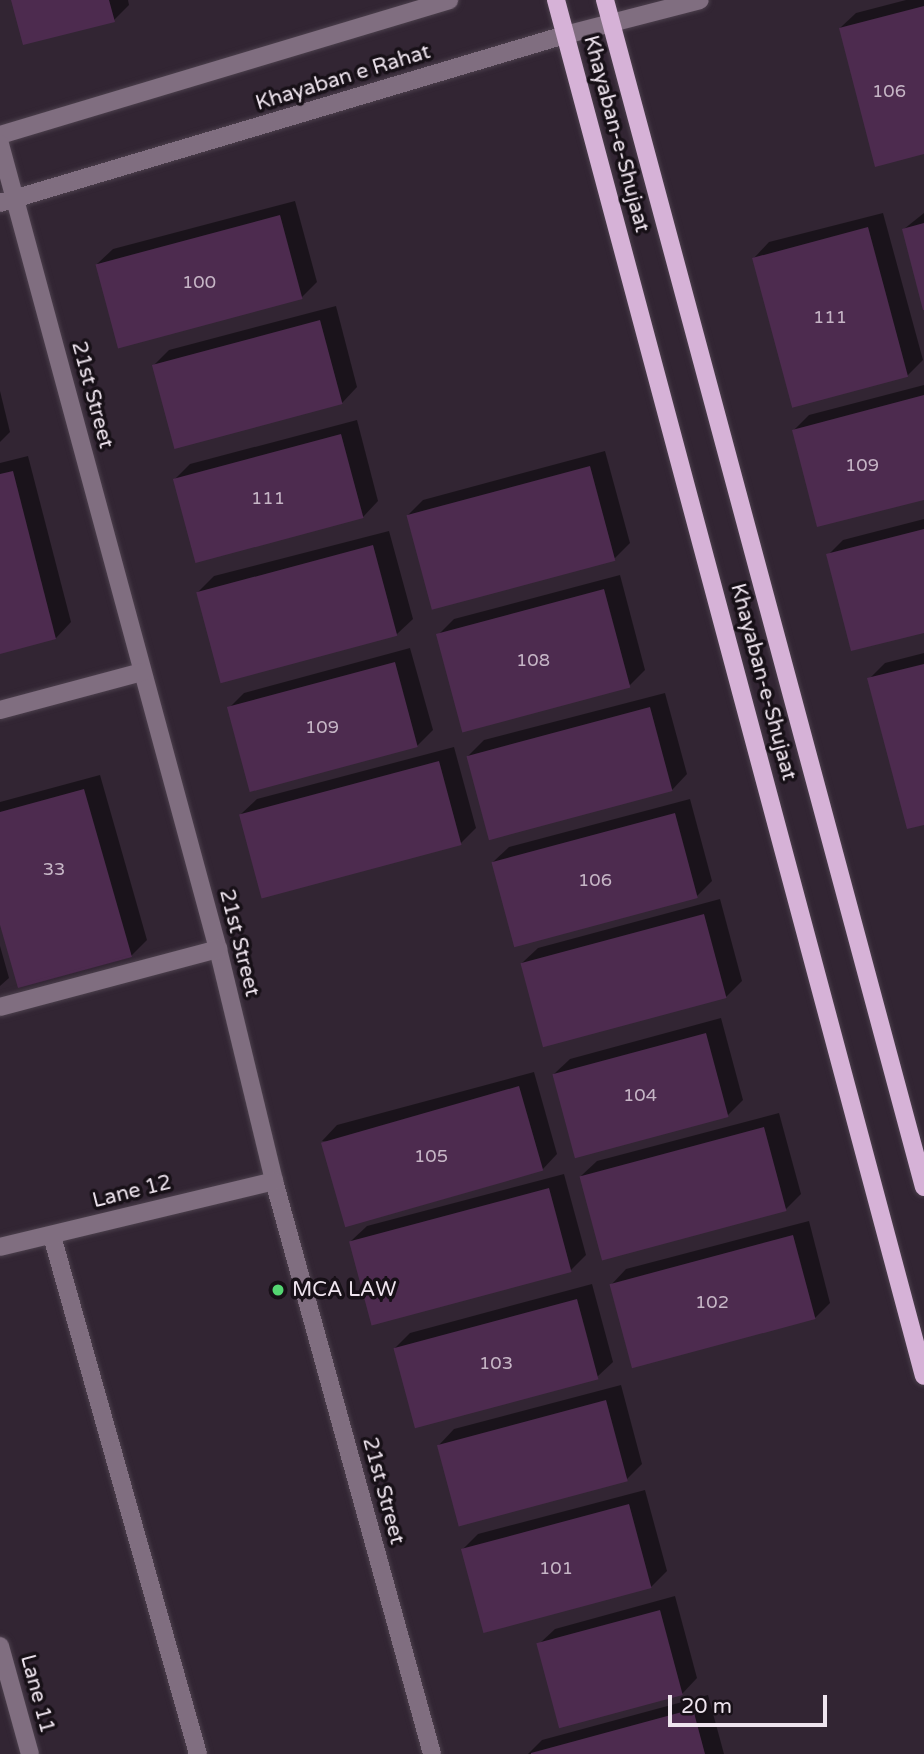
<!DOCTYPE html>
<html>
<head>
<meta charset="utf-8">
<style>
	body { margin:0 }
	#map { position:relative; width:924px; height:1754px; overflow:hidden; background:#322533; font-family:"Varela Round",sans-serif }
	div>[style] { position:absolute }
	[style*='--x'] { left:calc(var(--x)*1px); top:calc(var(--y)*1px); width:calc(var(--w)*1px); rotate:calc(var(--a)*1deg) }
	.shadow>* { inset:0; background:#0007 }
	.building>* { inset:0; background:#4d2b4f; transform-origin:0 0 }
	.roads { filter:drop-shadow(0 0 2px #4c404d) drop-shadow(0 0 2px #4c404d) }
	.minor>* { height:18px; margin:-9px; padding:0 9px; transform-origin:9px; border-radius:9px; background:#806e80 }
	.major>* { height:18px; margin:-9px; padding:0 9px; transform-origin:9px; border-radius:9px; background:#d6b2d7 }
	.dots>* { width:19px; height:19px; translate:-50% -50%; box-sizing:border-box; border:4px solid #171017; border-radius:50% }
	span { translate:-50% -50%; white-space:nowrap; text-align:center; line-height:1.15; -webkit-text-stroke:7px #171017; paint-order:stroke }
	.number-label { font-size:18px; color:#c6b6c6 }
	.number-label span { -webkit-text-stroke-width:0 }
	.street-label { font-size:21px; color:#eee4ee }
	.poi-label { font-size:21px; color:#eee4ee }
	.left { translate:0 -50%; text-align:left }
	.scale { position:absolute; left:668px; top:1695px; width:159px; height:32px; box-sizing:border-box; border:4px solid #eee4ee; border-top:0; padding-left:9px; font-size:21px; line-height:24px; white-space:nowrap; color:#eee4ee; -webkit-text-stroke:5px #171017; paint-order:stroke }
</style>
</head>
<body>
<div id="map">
	<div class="shadow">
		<div style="clip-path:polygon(13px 0,128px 0,129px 5px,114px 20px)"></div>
		<div style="clip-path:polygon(906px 0,924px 0,924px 152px,840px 28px,856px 13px)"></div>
		<div style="clip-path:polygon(295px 201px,317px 282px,301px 298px,97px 264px,113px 249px)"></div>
		<div style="clip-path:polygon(883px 213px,923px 360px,907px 376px,754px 258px,769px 242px)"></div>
		<div style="clip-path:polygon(924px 213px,924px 307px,904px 229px)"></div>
		<div style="clip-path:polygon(336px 306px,357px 387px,342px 403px,154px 365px,169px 350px)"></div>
		<div style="clip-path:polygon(924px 385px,924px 498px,794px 430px,809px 415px)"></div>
		<div style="clip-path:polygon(0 391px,10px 432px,0 442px)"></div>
		<div style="clip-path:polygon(357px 420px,378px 501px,363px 517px,175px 479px,190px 464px)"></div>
		<div style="clip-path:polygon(605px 451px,630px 543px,615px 558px,408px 515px,423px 500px)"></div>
		<div style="clip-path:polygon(28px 456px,71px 622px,56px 638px,0 652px,0 463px)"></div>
		<div style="clip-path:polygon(924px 519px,924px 631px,828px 555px,843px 540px)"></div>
		<div style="clip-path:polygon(389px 531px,413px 619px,397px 634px,198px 592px,214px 576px)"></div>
		<div style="clip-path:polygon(620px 575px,645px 670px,630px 685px,438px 635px,454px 619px)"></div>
		<div style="clip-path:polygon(410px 648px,433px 730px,417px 746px,229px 708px,244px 693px)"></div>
		<div style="clip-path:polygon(924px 653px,924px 823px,869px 679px,885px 663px)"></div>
		<div style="clip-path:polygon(665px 693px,687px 774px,672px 790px,468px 756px,484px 740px)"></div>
		<div style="clip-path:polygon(454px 747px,476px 828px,461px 843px,241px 814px,257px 799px)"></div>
		<div style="clip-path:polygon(100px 775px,147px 940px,131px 956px,0 919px,0 802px)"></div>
		<div style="clip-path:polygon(690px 799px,712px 881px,697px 896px,493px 862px,509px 847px)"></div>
		<div style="clip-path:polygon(720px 899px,742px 981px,726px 997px,522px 963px,538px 948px)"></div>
		<div style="clip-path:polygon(0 946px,9px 978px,0 986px)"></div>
		<div style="clip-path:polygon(721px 1018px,743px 1100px,728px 1115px,554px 1074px,570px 1059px)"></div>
		<div style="clip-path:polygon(534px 1072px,557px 1154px,542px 1170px,322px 1141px,337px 1125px)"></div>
		<div style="clip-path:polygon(779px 1113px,801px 1194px,785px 1210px,581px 1176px,597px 1161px)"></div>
		<div style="clip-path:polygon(564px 1174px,586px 1255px,570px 1271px,351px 1241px,367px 1226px)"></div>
		<div style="clip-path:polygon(809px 1221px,830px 1303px,815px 1318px,611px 1285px,626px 1269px)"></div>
		<div style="clip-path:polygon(592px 1284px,613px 1362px,597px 1377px,395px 1348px,410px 1333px)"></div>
		<div style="clip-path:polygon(621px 1385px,642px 1464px,626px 1480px,439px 1445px,454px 1429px)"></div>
		<div style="clip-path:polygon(645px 1490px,667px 1571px,651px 1587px,463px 1549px,478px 1534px)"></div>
		<div style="clip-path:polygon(675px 1596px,697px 1678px,682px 1694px,539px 1644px,555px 1629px)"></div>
		<div style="clip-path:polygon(708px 1695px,724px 1754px,528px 1754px,542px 1740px)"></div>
	</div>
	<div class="building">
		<div style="clip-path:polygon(11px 0,109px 0,115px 22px,23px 45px)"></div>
		<div style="clip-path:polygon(924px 6px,924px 154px,875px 167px,839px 28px)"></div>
		<div style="left:280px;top:215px;width:87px;height:191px;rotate:75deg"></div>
		<div style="clip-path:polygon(924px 223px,924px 310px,923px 310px,902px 229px)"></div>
		<div style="left:868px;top:227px;width:155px;height:120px;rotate:75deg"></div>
		<div style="left:320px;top:320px;width:87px;height:174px;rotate:75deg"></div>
		<div style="clip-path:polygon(924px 395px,924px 500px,817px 527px,792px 430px)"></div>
		<div style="left:341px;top:434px;width:87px;height:174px;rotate:75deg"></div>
		<div style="left:590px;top:466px;width:98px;height:190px;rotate:75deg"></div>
		<div style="clip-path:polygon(13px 471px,56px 639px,0 654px,0 474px)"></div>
		<div style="clip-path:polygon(924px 529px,924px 633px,851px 651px,826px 554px)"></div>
		<div style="left:373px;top:545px;width:94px;height:183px;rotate:75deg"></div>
		<div style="left:604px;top:589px;width:102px;height:174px;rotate:75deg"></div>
		<div style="left:395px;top:662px;width:88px;height:174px;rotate:75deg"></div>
		<div style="clip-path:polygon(924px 664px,924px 825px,907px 829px,867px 678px)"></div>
		<div style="left:650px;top:707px;width:87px;height:190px;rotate:75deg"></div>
		<div style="left:439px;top:761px;width:87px;height:207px;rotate:75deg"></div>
		<div style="clip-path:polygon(84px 789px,132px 957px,18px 988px,0 925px,0 812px)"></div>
		<div style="left:675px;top:813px;width:88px;height:190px;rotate:75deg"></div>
		<div style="left:704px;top:914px;width:87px;height:190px;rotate:75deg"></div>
		<div style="left:706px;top:1033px;width:87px;height:159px;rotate:75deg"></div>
		<div style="left:519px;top:1086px;width:88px;height:206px;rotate:74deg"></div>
		<div style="left:764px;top:1127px;width:87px;height:191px;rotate:75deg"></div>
		<div style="left:549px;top:1188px;width:87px;height:207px;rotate:75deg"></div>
		<div style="left:793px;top:1235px;width:87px;height:190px;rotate:75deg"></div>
		<div style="left:577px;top:1299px;width:83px;height:190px;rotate:75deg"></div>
		<div style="left:606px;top:1400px;width:84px;height:175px;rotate:75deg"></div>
		<div style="left:629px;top:1504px;width:87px;height:174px;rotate:75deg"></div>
		<div style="left:660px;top:1610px;width:88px;height:128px;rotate:75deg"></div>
		<div style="clip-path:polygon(693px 1709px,705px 1754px,531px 1754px,531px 1753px)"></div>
	</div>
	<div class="roads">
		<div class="minor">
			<div style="--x:0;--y:135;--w:469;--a:-16.7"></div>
			<div style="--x:0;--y:144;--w:834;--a:74.85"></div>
			<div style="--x:218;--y:949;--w:239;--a:76.4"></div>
			<div style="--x:274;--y:1181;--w:594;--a:74.58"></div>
			<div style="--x:0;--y:203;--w:589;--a:-16.56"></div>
			<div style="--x:565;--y:35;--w:139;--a:-14.5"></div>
			<div style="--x:0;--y:710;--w:147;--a:-15"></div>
			<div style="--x:0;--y:1007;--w:226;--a:-14.9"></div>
			<div style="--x:52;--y:1236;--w:538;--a:74.26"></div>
			<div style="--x:0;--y:1247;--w:282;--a:-13.5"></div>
			<div style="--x:0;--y:1646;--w:112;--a:74.5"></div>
		</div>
		<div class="major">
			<div style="--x:556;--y:0;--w:1424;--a:75.03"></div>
			<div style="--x:605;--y:0;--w:1229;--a:74.96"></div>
		</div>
	</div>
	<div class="dots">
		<div style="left:278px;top:1290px;background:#54d672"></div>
	</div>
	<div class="number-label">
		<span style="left:889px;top:91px">106</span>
		<span style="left:199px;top:282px">100</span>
		<span style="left:830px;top:317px">111</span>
		<span style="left:862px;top:465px">109</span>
		<span style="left:268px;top:498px">111</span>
		<span style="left:533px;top:660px">108</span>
		<span style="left:322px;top:727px">109</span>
		<span style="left:54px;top:869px">33</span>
		<span style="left:595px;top:880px">106</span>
		<span style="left:640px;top:1095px">104</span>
		<span style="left:431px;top:1156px">105</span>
		<span style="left:712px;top:1302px">102</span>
		<span style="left:496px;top:1363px">103</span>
		<span style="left:556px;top:1568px">101</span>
	</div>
	<div class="street-label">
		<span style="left:343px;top:78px;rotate:-17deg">Khayaban e Rahat</span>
		<span style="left:616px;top:134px;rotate:75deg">Khayaban-e-Shujaat</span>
		<span style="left:92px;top:395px;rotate:75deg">21st Street</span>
		<span style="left:763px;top:682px;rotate:75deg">Khayaban-e-Shujaat</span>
		<span style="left:239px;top:943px;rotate:76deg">21st Street</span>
		<span style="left:132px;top:1192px;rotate:-14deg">Lane 12</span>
		<span style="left:383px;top:1491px;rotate:75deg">21st Street</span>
		<span style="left:37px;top:1694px;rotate:75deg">Lane 11</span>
	</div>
	<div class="poi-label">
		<span class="left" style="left:292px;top:1290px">MCA LAW</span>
	</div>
	<div class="scale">20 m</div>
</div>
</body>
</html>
